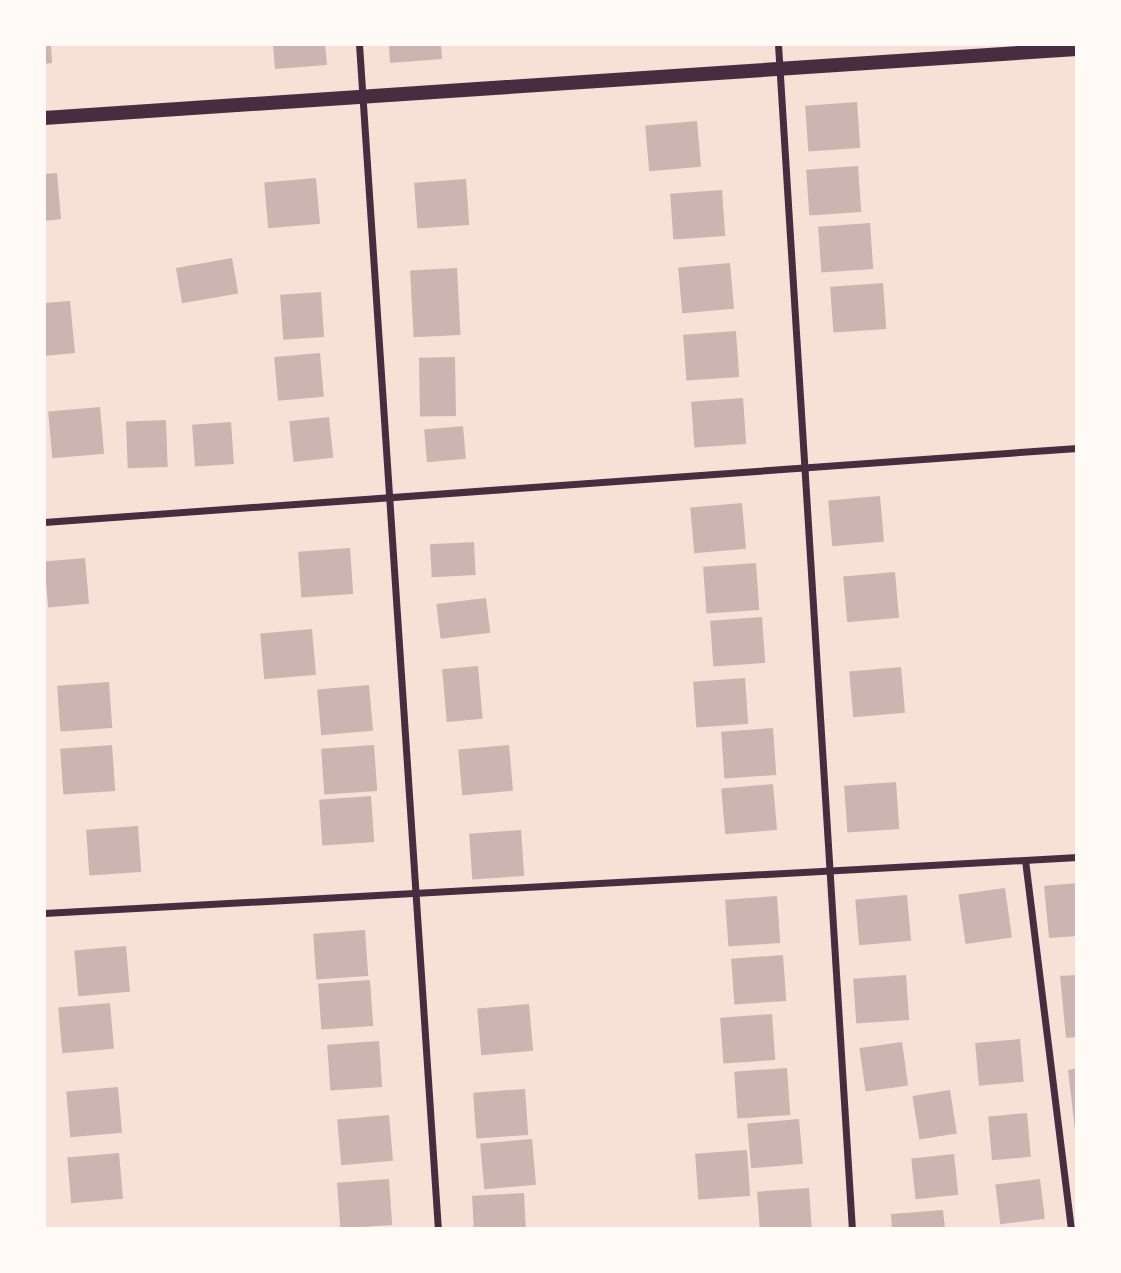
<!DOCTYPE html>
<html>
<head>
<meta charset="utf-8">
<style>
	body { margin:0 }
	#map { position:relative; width:1121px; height:1273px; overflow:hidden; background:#f7e1d7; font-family:"PT Sans Narrow",sans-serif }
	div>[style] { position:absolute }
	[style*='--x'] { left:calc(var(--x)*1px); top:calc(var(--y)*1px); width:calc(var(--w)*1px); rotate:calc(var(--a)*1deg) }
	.building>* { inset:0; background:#ccb4b1; transform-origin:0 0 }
	.minor>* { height:7px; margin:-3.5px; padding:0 3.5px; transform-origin:3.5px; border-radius:3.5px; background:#4a2c40 }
	.secondary>* { height:14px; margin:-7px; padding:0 7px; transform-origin:7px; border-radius:7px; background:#4a2c40 }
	span { translate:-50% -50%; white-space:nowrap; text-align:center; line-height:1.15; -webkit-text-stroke:5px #fffaf5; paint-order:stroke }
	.frame { position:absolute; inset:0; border:46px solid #fffaf5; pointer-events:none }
</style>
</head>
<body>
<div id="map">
	<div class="building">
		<div style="clip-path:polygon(44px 44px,51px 44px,52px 63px,44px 64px)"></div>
		<div style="clip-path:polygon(273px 44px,325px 44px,327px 65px,275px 69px)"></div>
		<div style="clip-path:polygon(389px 44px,441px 44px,442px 59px,390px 63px)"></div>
		<div style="left:857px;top:102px;width:46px;height:52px;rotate:86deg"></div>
		<div style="left:697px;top:121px;width:46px;height:52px;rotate:85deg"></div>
		<div style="left:858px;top:166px;width:46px;height:52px;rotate:86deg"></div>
		<div style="clip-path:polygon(57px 173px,61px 219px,44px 221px,44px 174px)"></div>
		<div style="left:316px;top:178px;width:46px;height:52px;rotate:85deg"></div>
		<div style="left:466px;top:179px;width:46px;height:52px;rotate:86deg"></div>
		<div style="left:722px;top:190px;width:46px;height:52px;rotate:86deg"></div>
		<div style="left:870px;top:223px;width:46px;height:52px;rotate:86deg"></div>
		<div style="left:232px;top:258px;width:36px;height:57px;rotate:80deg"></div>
		<div style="left:730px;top:263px;width:46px;height:52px;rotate:85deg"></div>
		<div style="left:457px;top:268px;width:67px;height:47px;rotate:87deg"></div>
		<div style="left:883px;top:283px;width:46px;height:53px;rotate:86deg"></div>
		<div style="left:321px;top:292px;width:45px;height:41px;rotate:86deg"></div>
		<div style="clip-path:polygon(70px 301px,75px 353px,44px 356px,44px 303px)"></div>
		<div style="left:736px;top:331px;width:46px;height:53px;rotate:86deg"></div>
		<div style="left:320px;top:353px;width:44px;height:46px;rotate:85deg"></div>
		<div style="left:455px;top:357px;width:59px;height:36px;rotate:89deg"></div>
		<div style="left:743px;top:398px;width:46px;height:52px;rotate:86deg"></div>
		<div style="left:100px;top:407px;width:47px;height:52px;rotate:85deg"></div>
		<div style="left:329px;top:417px;width:41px;height:40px;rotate:84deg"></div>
		<div style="left:166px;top:420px;width:47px;height:40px;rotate:88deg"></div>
		<div style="left:231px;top:422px;width:42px;height:39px;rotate:86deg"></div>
		<div style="left:463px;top:426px;width:33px;height:39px;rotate:85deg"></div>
		<div style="left:880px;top:496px;width:46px;height:52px;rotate:85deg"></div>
		<div style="left:742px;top:503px;width:46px;height:52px;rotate:85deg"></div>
		<div style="left:474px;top:542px;width:33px;height:44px;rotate:87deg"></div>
		<div style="left:350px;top:548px;width:46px;height:52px;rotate:86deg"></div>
		<div style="left:85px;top:558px;width:46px;height:41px;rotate:85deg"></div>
		<div style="left:756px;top:563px;width:47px;height:53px;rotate:86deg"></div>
		<div style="left:895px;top:572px;width:46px;height:52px;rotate:85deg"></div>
		<div style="left:486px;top:598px;width:35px;height:50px;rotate:83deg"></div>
		<div style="left:762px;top:617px;width:46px;height:52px;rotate:86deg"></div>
		<div style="left:312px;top:629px;width:46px;height:52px;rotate:85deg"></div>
		<div style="left:478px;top:666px;width:53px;height:36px;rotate:85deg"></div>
		<div style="left:901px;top:667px;width:46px;height:52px;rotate:85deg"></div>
		<div style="left:745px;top:678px;width:46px;height:52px;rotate:86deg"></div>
		<div style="left:109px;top:682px;width:46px;height:52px;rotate:86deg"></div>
		<div style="left:369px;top:685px;width:46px;height:52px;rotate:85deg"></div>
		<div style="left:773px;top:728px;width:47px;height:52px;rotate:86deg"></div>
		<div style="left:112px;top:745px;width:46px;height:52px;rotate:86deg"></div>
		<div style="left:374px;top:745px;width:46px;height:53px;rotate:86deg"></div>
		<div style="left:509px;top:745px;width:46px;height:51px;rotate:85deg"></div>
		<div style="left:896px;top:782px;width:47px;height:52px;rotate:86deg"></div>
		<div style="left:773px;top:784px;width:46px;height:52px;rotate:85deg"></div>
		<div style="left:371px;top:796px;width:46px;height:52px;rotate:86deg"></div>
		<div style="left:138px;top:826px;width:46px;height:52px;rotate:86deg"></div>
		<div style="left:521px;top:830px;width:46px;height:52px;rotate:86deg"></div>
		<div style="clip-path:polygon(1077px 883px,1077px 936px,1049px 938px,1044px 886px)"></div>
		<div style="left:1005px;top:888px;width:50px;height:47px;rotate:82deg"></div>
		<div style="left:907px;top:895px;width:46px;height:52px;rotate:85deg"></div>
		<div style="left:777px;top:896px;width:47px;height:52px;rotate:86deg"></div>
		<div style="left:365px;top:930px;width:46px;height:52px;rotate:86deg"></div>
		<div style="left:126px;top:946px;width:46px;height:52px;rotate:85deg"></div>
		<div style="left:783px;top:955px;width:46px;height:52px;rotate:86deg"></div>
		<div style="left:906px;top:975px;width:45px;height:53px;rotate:86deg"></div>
		<div style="clip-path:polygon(1077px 975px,1077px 1037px,1066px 1038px,1060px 976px)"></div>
		<div style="left:370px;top:980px;width:46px;height:52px;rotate:86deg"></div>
		<div style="left:110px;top:1003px;width:46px;height:52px;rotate:85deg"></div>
		<div style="left:529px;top:1004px;width:47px;height:52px;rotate:85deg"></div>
		<div style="left:772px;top:1014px;width:46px;height:52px;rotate:86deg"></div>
		<div style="left:1020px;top:1039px;width:43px;height:45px;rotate:85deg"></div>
		<div style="left:379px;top:1041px;width:46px;height:52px;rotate:86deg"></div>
		<div style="left:902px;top:1042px;width:44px;height:43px;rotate:82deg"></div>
		<div style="left:787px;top:1068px;width:47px;height:53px;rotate:86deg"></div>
		<div style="clip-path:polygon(1077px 1068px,1077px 1130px,1075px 1130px,1068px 1070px)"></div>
		<div style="left:118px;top:1087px;width:46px;height:52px;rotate:85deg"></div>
		<div style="left:525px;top:1089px;width:46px;height:52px;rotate:86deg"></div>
		<div style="left:950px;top:1090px;width:44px;height:38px;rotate:81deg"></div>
		<div style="left:1027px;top:1113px;width:44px;height:39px;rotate:85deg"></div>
		<div style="left:389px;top:1115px;width:46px;height:52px;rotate:85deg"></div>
		<div style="left:799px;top:1119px;width:45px;height:52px;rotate:85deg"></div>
		<div style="left:532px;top:1139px;width:46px;height:52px;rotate:85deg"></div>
		<div style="left:747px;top:1150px;width:46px;height:52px;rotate:86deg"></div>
		<div style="left:119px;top:1153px;width:46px;height:52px;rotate:85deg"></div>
		<div style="left:954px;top:1154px;width:41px;height:43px;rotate:84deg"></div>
		<div style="left:389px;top:1179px;width:46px;height:52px;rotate:86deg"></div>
		<div style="left:1040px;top:1179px;width:40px;height:45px;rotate:83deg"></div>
		<div style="left:809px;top:1188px;width:41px;height:52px;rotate:86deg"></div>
		<div style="left:524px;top:1193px;width:36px;height:52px;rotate:87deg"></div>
		<div style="clip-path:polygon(943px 1210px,945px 1229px,892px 1229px,891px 1214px)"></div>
	</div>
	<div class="minor">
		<div style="--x:359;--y:44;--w:1188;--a:86.19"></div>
		<div style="--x:778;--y:44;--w:1187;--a:86.43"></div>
		<div style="--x:44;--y:522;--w:1036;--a:-4.1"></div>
		<div style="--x:1025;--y:860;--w:372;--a:82.9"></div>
		<div style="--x:44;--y:913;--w:1035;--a:-3.1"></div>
	</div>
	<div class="secondary">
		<div style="--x:44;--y:118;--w:1035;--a:-3.82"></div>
	</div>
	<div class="frame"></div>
</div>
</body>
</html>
